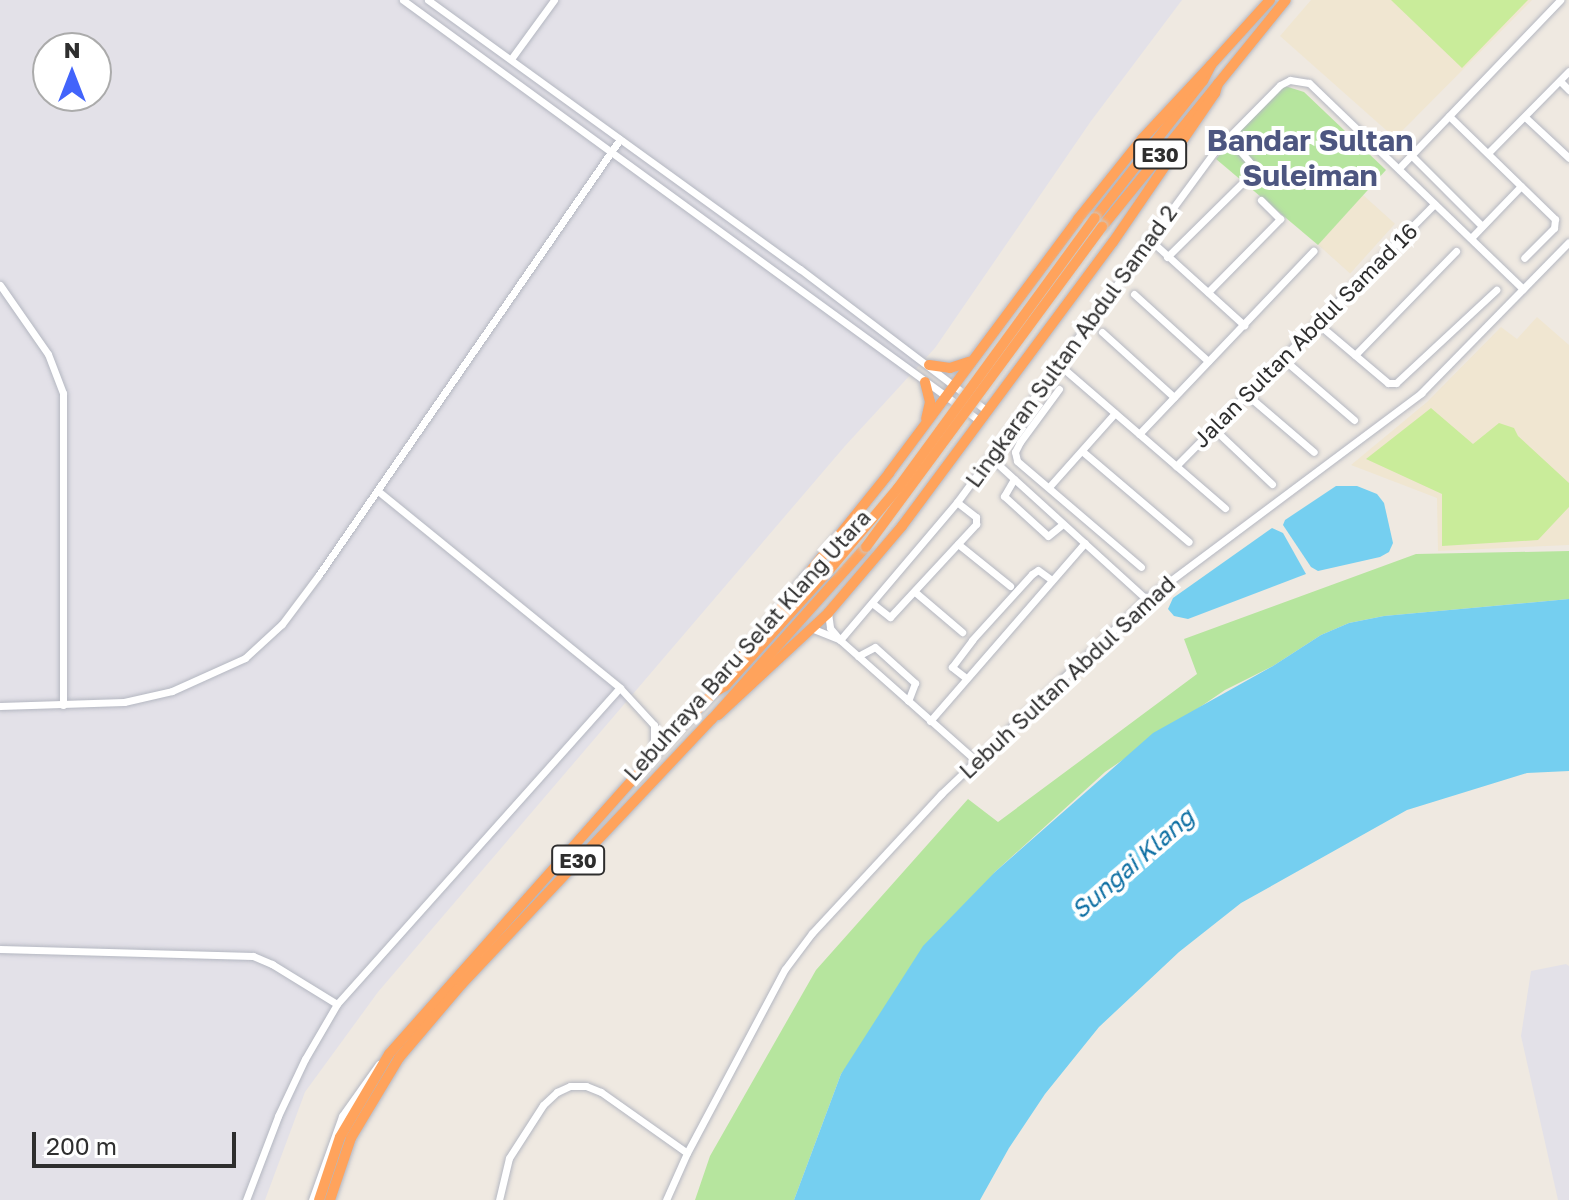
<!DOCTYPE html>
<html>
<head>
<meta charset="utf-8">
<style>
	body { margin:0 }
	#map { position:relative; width:1569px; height:1200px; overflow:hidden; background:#efe9e1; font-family:"Golos Text",sans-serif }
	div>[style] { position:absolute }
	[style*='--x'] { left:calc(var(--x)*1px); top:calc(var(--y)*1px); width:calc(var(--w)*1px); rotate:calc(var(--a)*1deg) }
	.industrial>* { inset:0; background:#e3e1e8 }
	.education>* { inset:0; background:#f0e6d1; transform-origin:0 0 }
	.green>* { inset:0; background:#b6e59e }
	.pitch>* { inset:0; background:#c9ec9a }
	.water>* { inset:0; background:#75cff0 }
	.roads { filter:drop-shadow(0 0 2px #b4b7c1) drop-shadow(0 0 2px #b4b7c1) }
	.minor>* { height:7px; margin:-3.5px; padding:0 3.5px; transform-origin:3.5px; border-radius:3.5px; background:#fff }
	.highway>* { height:10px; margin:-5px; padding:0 5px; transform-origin:5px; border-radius:5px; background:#ffa35c }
	.bridges { filter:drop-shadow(0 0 2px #c9c9c9) drop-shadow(0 0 2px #c9c9c9) }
	.highway-bridge>* { height:10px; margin:-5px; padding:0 5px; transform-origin:5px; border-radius:5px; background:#ffa35c }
	span { translate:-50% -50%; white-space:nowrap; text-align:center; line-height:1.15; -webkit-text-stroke:8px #fff; paint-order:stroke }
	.shield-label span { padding:2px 6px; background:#fff; border:2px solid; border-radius:6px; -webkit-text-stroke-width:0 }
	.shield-label { font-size:20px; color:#2e2e2e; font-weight:700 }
	.street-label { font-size:22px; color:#2e2e2e }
	.water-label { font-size:24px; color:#0d6fa3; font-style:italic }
	.district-label { font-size:30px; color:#4d5680; font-weight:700 }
	.north { position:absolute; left:32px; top:32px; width:80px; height:80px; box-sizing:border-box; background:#fff; border:2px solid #ababab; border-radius:50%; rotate:0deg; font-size:22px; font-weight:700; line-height:32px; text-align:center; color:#2e2e2e }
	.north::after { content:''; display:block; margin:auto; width:28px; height:36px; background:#4264fb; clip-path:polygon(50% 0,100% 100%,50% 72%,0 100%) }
	.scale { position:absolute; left:32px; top:1132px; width:204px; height:36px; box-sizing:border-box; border:4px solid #2e2e2e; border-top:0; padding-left:10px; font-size:24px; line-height:28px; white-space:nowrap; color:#2e2e2e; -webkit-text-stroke:6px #fff; paint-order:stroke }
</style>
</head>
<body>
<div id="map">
	<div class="industrial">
		<div style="clip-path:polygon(evenodd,0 0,1182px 0,1091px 121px,935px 348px,845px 446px,378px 992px,305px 1092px,265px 1200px,0 1200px,0 0,48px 48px,96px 48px,96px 96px,48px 96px,48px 48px)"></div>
		<div style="clip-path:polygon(1566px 964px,1569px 966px,1569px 1200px,1558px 1200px,1521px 1036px,1531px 971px)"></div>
	</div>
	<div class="education">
		<div style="clip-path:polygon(1311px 0,1532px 0,1395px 138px,1280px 36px)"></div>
		<div style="left:1363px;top:195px;width:43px;height:67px;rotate:42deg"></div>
		<div style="clip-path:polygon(1537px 317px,1569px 345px,1569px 545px,1438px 551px,1437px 498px,1351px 465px,1427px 402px,1501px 327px,1517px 339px)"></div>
	</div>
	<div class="green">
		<div style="clip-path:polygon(1285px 86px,1304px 92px,1386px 170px,1318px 245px,1216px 159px,1274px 92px)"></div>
		<div style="clip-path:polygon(1569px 551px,1569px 599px,1384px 616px,1349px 623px,1321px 635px,1273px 666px,1225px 690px,1105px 772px,995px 872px,841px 1074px,794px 1200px,695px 1200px,710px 1156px,816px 970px,968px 799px,998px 822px,1197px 674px,1184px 639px,1416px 554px)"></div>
	</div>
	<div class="pitch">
		<div style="clip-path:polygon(1391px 0,1528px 0,1462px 68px)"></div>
		<div style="clip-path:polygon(1431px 408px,1473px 444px,1499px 423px,1514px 428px,1518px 436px,1569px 483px,1569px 507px,1538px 540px,1442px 546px,1442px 494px,1366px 459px)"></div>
	</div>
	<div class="water">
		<div style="clip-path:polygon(1336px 486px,1357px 486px,1377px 494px,1384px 503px,1393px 543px,1389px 552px,1380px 557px,1318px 571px,1311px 567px,1283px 525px,1285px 520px)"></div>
		<div style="clip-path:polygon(1272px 528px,1283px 533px,1306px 574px,1188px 619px,1174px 616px,1168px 609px,1173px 598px)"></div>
		<div style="clip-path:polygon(1569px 599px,1569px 771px,1527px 773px,1407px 810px,1241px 903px,1179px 952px,1099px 1027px,1045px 1094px,1009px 1148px,980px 1200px,794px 1200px,841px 1074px,923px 946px,995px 872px,1153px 733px,1273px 666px,1321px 635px,1349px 623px,1384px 616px)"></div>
	</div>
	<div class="roads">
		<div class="minor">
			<div style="--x:403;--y:0;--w:714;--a:36.12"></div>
			<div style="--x:428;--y:0;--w:459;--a:35.9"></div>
			<div style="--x:800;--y:269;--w:235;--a:37.2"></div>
			<div style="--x:511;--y:59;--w:73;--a:-53.9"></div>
			<div style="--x:1560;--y:81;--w:13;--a:45"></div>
			<div style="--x:1449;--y:116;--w:148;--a:44.2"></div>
			<div style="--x:1555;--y:219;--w:9;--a:96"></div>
			<div style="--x:1554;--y:228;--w:42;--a:135"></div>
			<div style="--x:1525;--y:117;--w:60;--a:43"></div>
			<div style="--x:1228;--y:137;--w:37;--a:49"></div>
			<div style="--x:1252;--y:165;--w:14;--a:94"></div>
			<div style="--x:1488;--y:153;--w:115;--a:-45.4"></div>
			<div style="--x:1411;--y:155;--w:100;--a:45"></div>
			<div style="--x:1399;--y:168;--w:233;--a:-46.2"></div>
			<div style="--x:1148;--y:238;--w:130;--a:42.2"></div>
			<div style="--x:1471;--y:238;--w:72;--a:-46.1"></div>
			<div style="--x:1167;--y:257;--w:105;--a:-44.6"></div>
			<div style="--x:0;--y:285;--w:84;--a:55.2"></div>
			<div style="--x:48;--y:354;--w:42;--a:69"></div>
			<div style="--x:63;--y:393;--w:312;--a:90"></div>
			<div style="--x:1208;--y:292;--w:103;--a:-45.4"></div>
			<div style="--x:1280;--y:219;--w:27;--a:-135"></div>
			<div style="--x:1134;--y:294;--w:100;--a:42.2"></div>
			<div style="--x:1317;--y:323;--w:93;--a:40.2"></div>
			<div style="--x:1388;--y:383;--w:8;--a:0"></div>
			<div style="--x:1396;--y:383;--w:137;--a:-42.9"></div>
			<div style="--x:1102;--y:332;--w:97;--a:42.1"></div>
			<div style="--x:1355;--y:355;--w:145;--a:-45.8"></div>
			<div style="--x:1282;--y:358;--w:95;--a:40.7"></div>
			<div style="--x:1057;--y:363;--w:222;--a:40.8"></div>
			<div style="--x:1059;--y:389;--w:66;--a:126.3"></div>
			<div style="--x:1020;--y:442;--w:11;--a:117"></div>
			<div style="--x:1015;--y:452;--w:9;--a:77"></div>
			<div style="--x:1017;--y:461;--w:163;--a:40.5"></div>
			<div style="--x:1246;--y:394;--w:89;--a:40.5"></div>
			<div style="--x:1214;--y:429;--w:80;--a:43.5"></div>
			<div style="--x:1139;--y:434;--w:253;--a:-46.4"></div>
			<div style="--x:1082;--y:451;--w:140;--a:40.4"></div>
			<div style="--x:990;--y:457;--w:211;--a:42.3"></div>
			<div style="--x:1176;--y:466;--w:368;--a:-45.4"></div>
			<div style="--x:1014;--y:479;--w:20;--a:120"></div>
			<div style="--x:1004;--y:496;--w:59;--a:42.3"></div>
			<div style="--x:1048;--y:536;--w:19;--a:-39"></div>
			<div style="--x:1049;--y:487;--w:99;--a:-48.3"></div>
			<div style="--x:378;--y:491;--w:312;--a:39.1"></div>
			<div style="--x:620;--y:688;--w:50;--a:47.4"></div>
			<div style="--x:654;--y:725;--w:30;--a:90"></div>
			<div style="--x:958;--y:544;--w:67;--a:38.9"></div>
			<div style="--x:915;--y:592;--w:62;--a:40.4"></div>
			<div style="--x:872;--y:603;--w:23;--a:38"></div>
			<div style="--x:890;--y:617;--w:127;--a:-47.2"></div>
			<div style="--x:976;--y:524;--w:7;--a:-90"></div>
			<div style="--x:976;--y:517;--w:24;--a:-142"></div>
			<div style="--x:828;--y:613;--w:15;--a:82"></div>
			<div style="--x:830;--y:628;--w:16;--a:50"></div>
			<div style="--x:840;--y:640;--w:181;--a:41.6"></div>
			<div style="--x:811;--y:628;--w:29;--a:22"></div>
			<div style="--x:840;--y:640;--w:181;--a:-49.7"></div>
			<div style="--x:957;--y:502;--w:433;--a:-53.7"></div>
			<div style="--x:1213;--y:153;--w:95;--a:-45.4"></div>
			<div style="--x:1280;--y:85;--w:11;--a:-27"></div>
			<div style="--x:1290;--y:80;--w:19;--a:9"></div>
			<div style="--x:1309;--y:83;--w:297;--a:43.9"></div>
			<div style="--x:858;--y:656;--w:19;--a:-28"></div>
			<div style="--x:875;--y:647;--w:54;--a:42"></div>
			<div style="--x:915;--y:683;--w:19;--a:111"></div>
			<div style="--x:966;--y:678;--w:18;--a:-142"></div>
			<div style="--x:952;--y:667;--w:34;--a:-53"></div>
			<div style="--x:972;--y:640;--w:89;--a:-47.7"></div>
			<div style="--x:1032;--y:574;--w:7;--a:-34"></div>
			<div style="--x:1038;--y:570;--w:17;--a:36"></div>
			<div style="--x:0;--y:706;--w:124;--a:-1.8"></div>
			<div style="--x:124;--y:702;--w:49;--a:-12.9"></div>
			<div style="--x:172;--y:691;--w:80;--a:-24.3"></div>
			<div style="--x:245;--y:658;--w:50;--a:-42.6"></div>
			<div style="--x:282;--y:624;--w:60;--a:-53.1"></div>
			<div style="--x:318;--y:576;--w:531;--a:-55.35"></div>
			<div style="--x:930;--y:721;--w:236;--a:-49"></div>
			<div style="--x:0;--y:949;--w:253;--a:1.6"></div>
			<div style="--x:253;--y:956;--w:21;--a:23"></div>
			<div style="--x:272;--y:964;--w:76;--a:31.6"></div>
			<div style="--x:246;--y:1200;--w:90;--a:-69.1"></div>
			<div style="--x:278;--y:1116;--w:63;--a:-64.7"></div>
			<div style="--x:305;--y:1059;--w:64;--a:-59.8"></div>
			<div style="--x:337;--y:1004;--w:424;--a:-48.2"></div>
			<div style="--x:312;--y:1200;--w:89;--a:-70.3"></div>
			<div style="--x:342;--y:1116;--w:64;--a:-54.6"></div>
			<div style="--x:499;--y:1200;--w:43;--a:-76.6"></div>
			<div style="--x:509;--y:1158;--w:63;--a:-57.3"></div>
			<div style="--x:543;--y:1105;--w:19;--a:-43"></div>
			<div style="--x:557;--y:1092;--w:14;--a:-25"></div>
			<div style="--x:570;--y:1086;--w:16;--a:0"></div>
			<div style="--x:586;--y:1086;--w:16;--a:22"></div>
			<div style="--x:601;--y:1092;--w:105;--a:35.3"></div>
			<div style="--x:666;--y:1200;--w:51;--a:-65.9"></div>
			<div style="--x:687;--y:1153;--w:208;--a:-62"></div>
			<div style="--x:785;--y:969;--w:45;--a:-53.1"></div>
			<div style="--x:812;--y:933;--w:190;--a:-47.1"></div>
			<div style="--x:941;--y:794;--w:283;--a:-43.6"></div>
			<div style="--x:1146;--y:599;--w:344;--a:-36.8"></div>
			<div style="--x:1421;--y:393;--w:211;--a:-45.6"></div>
		</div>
		<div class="highway">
			<div style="--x:1095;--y:218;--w:174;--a:-51.8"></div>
			<div style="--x:1203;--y:81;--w:18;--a:-63"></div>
			<div style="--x:1211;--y:65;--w:88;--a:-47.8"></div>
			<div style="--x:1102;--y:227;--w:292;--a:-51"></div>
			<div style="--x:929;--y:365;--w:21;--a:8"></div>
			<div style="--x:950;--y:368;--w:20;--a:-18"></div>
			<div style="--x:925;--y:382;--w:21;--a:76"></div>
			<div style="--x:930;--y:402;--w:17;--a:103"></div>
			<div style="--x:714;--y:691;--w:280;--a:-51.2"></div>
			<div style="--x:889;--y:473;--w:317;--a:-53.3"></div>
			<div style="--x:1078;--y:219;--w:102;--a:-51.3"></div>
			<div style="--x:1142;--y:139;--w:101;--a:-47"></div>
			<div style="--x:718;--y:715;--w:150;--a:-42.8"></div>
			<div style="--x:828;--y:613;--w:114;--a:-49.6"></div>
			<div style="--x:902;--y:526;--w:354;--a:-53.4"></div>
			<div style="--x:1113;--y:242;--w:181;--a:-55.6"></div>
			<div style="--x:1215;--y:93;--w:10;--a:-73"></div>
			<div style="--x:319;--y:1200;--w:66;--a:-71.6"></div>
			<div style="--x:340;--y:1137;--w:96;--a:-59.4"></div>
			<div style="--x:389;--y:1054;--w:400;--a:-48.4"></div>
			<div style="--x:654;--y:755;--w:86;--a:-46.4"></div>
			<div style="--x:713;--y:693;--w:14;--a:-30"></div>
			<div style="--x:725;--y:686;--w:157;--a:-48.1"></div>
			<div style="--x:330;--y:1200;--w:65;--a:-71.3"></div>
			<div style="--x:351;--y:1138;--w:93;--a:-59"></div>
			<div style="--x:399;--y:1058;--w:97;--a:-49.6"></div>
			<div style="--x:462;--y:984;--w:364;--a:-46.7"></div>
			<div style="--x:712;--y:719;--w:231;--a:-48.2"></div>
		</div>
	</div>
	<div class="bridges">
		<div class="highway-bridge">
			<div style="--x:866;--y:547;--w:398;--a:-53.6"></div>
			<div style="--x:830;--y:569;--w:106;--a:-50"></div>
			<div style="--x:898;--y:488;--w:334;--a:-53.9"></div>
		</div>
	</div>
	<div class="shield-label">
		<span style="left:1160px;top:154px">E30</span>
		<span style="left:578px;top:860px">E30</span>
	</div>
	<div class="street-label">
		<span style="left:1305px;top:335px;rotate:-45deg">Jalan Sultan Abdul Samad 16</span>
		<span style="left:1071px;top:346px;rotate:-54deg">Lingkaran Sultan Abdul Samad 2</span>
		<span style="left:747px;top:645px;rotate:-48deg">Lebuhraya Baru Selat Klang Utara</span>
		<span style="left:1067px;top:677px;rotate:-43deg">Lebuh Sultan Abdul Samad</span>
	</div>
	<div class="water-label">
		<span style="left:1132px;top:863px;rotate:-41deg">Sungai Klang</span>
	</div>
	<div class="district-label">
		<span style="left:1310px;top:157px">Bandar Sultan<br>Suleiman</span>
	</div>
	<div class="north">N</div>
	<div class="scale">200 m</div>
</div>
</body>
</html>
